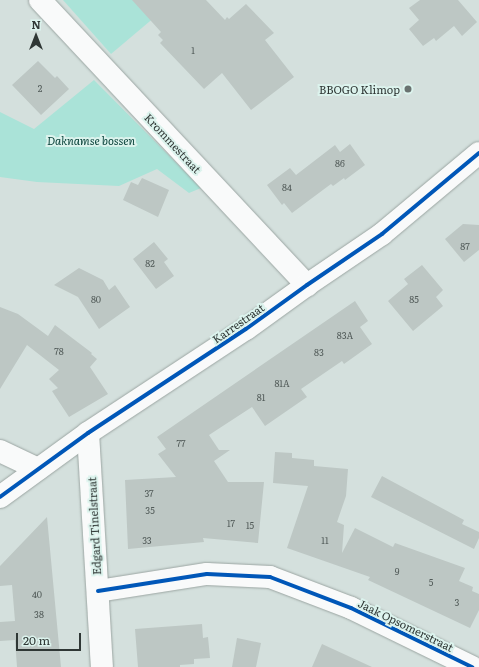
<!DOCTYPE html>
<html>
<head>
<meta charset="utf-8">
<style>
	body { margin:0 }
	#map { position:relative; width:479px; height:667px; overflow:hidden; background:#d4e0dd; font-family:Literata,serif }
	div>[style] { position:absolute }
	[style*='--x'] { left:calc(var(--x)*1px); top:calc(var(--y)*1px); width:calc(var(--w)*1px); rotate:calc(var(--a)*1deg) }
	.green>* { inset:0; background:#aae3d8 }
	.building>* { inset:0; background:#bdc7c4 }
	.roads { filter:drop-shadow(0 0 1px #9ba5a2) drop-shadow(0 0 1px #9ba5a2) }
	.minor>* { height:22px; margin:-11px; padding:0 11px; transform-origin:11px; border-radius:11px; background:#f9fafa }
	.cycleway>* { height:4px; margin:-2px; padding:0 2px; transform-origin:2px; border-radius:2px; background:#0057b8 }
	.dots>* { width:11px; height:11px; translate:-50% -50%; box-sizing:border-box; border:2px solid #dcf3ed; border-radius:50% }
	span { translate:-50% -50%; white-space:nowrap; text-align:center; line-height:1.15; -webkit-text-stroke:4px #dcf3ed; paint-order:stroke }
	.number-label { font-size:9px; color:#525b59 }
	.number-label span { -webkit-text-stroke-width:0 }
	.poi-label { font-size:11px; color:#2f3735 }
	.right { translate:-100% -50%; text-align:right }
	.park-label { font-size:11px; color:#09423a; font-style:italic }
	.street-label { font-size:11px; color:#2f3735 }
	.north { position:absolute; left:16px; top:16px; width:40px; height:40px; -webkit-text-stroke:3px #dcf3ed; paint-order:stroke; rotate:0deg; font-size:11px; font-weight:700; line-height:16px; text-align:center; color:#2f3735 }
	.north::after { content:''; display:block; margin:auto; width:14px; height:18px; background:#2f3735; clip-path:polygon(50% 0,100% 100%,50% 72%,0 100%) }
	.scale { position:absolute; left:16px; top:633px; width:65px; height:18px; box-sizing:border-box; border:2px solid #2f3735; border-top:0; padding-left:5px; font-size:12px; line-height:14px; white-space:nowrap; color:#2f3735; -webkit-text-stroke:3px #dcf3ed; paint-order:stroke }
</style>
</head>
<body>
<div id="map">
	<div class="green">
		<div style="clip-path:polygon(63px 0,175px 0,111px 54px)"></div>
		<div style="clip-path:polygon(94px 80px,201px 188px,189px 193px,157px 169px,119px 186px,37px 182px,0 177px,0 112px,34px 129px)"></div>
	</div>
	<div class="building">
		<div style="clip-path:polygon(132px 0,206px 0,225px 20px,227px 17px,229px 19px,246px 4px,274px 33px,265px 40px,294px 77px,251px 110px,222px 73px,204px 89px,160px 43px,163px 40px,158px 35px,161px 32px)"></div>
		<div style="clip-path:polygon(420px 0,458px 0,477px 22px,462px 36px,454px 26px,436px 41px,434px 38px,423px 46px,409px 29px,419px 20px,409px 8px)"></div>
		<div style="clip-path:polygon(38px 61px,55px 78px,57px 76px,69px 89px,41px 115px,12px 85px)"></div>
		<div style="clip-path:polygon(350px 144px,365px 165px,345px 180px,344px 178px,333px 186px,331px 184px,292px 213px,284px 203px,282px 205px,267px 185px,290px 168px,296px 175px,335px 145px,340px 152px)"></div>
		<div style="clip-path:polygon(142px 178px,169px 190px,158px 217px,123px 200px,131px 182px,138px 185px)"></div>
		<div style="clip-path:polygon(463px 224px,479px 225px,479px 250px,464px 262px,445px 239px)"></div>
		<div style="clip-path:polygon(154px 242px,168px 259px,164px 262px,174px 276px,156px 289px,133px 259px)"></div>
		<div style="clip-path:polygon(422px 265px,443px 290px,436px 297px,443px 306px,413px 331px,388px 301px,408px 284px,404px 279px)"></div>
		<div style="clip-path:polygon(79px 268px,103px 280px,109px 290px,115px 285px,130px 307px,99px 329px,78px 297px,54px 285px)"></div>
		<div style="clip-path:polygon(355px 301px,368px 321px,360px 327px,372px 344px,344px 364px,342px 361px,301px 389px,307px 397px,265px 426px,252px 407px,209px 435px,219px 450px,230px 450px,214px 461px,228px 482px,264px 482px,258px 543px,203px 538px,204px 542px,128px 549px,125px 480px,176px 477px,158px 454px,166px 449px,157px 437px)"></div>
		<div style="clip-path:polygon(0 307px,18px 314px,48px 336px,55px 325px,92px 353px,91px 354px,97px 359px,90px 367px,108px 394px,69px 417px,52px 391px,58px 388px,49px 379px,59px 370px,27px 345px,0 389px)"></div>
		<div style="clip-path:polygon(275px 452px,292px 453px,292px 458px,314px 460px,314px 466px,348px 469px,346px 496px,337px 522px,344px 525px,342px 553px,355px 528px,393px 547px,395px 543px,465px 568px,459px 581px,473px 587px,472px 591px,479px 594px,479px 610px,470px 628px,368px 580px,370px 577px,287px 548px,308px 486px,273px 483px)"></div>
		<div style="clip-path:polygon(382px 476px,464px 520px,462px 524px,479px 532px,479px 538px,474px 549px,371px 497px)"></div>
		<div style="clip-path:polygon(47px 517px,61px 667px,17px 667px,15px 640px,0 641px,0 622px,15px 621px,12px 585px,0 586px,0 566px)"></div>
		<div style="clip-path:polygon(202px 624px,203px 638px,208px 637px,210px 658px,194px 659px,194px 664px,180px 665px,180px 667px,138px 667px,135px 629px)"></div>
		<div style="clip-path:polygon(237px 638px,261px 643px,256px 667px,232px 667px)"></div>
		<div style="clip-path:polygon(322px 644px,372px 667px,312px 667px)"></div>
	</div>
	<div class="roads">
		<div class="minor">
			<div style="--x:40;--y:0;--w:391;--a:46.9"></div>
			<div style="--x:88;--y:433;--w:234;--a:86.6"></div>
			<div style="--x:0;--y:451;--w:42;--a:25.3"></div>
			<div style="--x:0;--y:497;--w:109;--a:-36"></div>
			<div style="--x:88;--y:433;--w:189;--a:-33.4"></div>
			<div style="--x:246;--y:329;--w:75;--a:-35.8"></div>
			<div style="--x:307;--y:285;--w:91;--a:-34.2"></div>
			<div style="--x:382;--y:234;--w:126;--a:-39.9"></div>
			<div style="--x:98;--y:591;--w:110;--a:-8.9"></div>
			<div style="--x:207;--y:574;--w:63;--a:2.7"></div>
			<div style="--x:270;--y:577;--w:87;--a:20.9"></div>
			<div style="--x:351;--y:608;--w:135;--a:26"></div>
		</div>
	</div>
	<div class="cycleway">
		<div style="--x:0;--y:497;--w:109;--a:-36"></div>
		<div style="--x:88;--y:433;--w:189;--a:-33.4"></div>
		<div style="--x:246;--y:329;--w:75;--a:-35.8"></div>
		<div style="--x:307;--y:285;--w:91;--a:-34.2"></div>
		<div style="--x:382;--y:234;--w:126;--a:-39.9"></div>
		<div style="--x:98;--y:591;--w:110;--a:-8.9"></div>
		<div style="--x:207;--y:574;--w:63;--a:2.7"></div>
		<div style="--x:270;--y:577;--w:87;--a:20.9"></div>
		<div style="--x:351;--y:608;--w:135;--a:26"></div>
	</div>
	<div class="dots">
		<div style="left:408px;top:89px;background:#697270"></div>
	</div>
	<div class="number-label">
		<span style="left:193px;top:50px">1</span>
		<span style="left:40px;top:88px">2</span>
		<span style="left:340px;top:163px">86</span>
		<span style="left:287px;top:187px">84</span>
		<span style="left:465px;top:246px">87</span>
		<span style="left:150px;top:263px">82</span>
		<span style="left:96px;top:299px">80</span>
		<span style="left:414px;top:299px">85</span>
		<span style="left:345px;top:335px">83A</span>
		<span style="left:59px;top:351px">78</span>
		<span style="left:319px;top:352px">83</span>
		<span style="left:282px;top:383px">81A</span>
		<span style="left:261px;top:397px">81</span>
		<span style="left:181px;top:443px">77</span>
		<span style="left:149px;top:493px">37</span>
		<span style="left:150px;top:510px">35</span>
		<span style="left:231px;top:523px">17</span>
		<span style="left:250px;top:525px">15</span>
		<span style="left:147px;top:540px">33</span>
		<span style="left:325px;top:540px">11</span>
		<span style="left:397px;top:571px">9</span>
		<span style="left:431px;top:582px">5</span>
		<span style="left:37px;top:594px">40</span>
		<span style="left:457px;top:602px">3</span>
		<span style="left:39px;top:614px">38</span>
	</div>
	<div class="poi-label">
		<span class="right" style="left:400px;top:89px">BBOGO Klimop</span>
	</div>
	<div class="park-label">
		<span style="left:91px;top:140px">Daknamse bossen</span>
	</div>
	<div class="street-label">
		<span style="left:173px;top:143px;rotate:47deg">Krommestraat</span>
		<span style="left:238px;top:323px;rotate:-35deg">Karrestraat</span>
		<span style="left:94px;top:526px;rotate:-93deg">Edgard Tinelstraat</span>
		<span style="left:406px;top:625px;rotate:26deg">Jaak Opsomerstraat</span>
	</div>
	<div class="north">N</div>
	<div class="scale">20 m</div>
</div>
</body>
</html>
